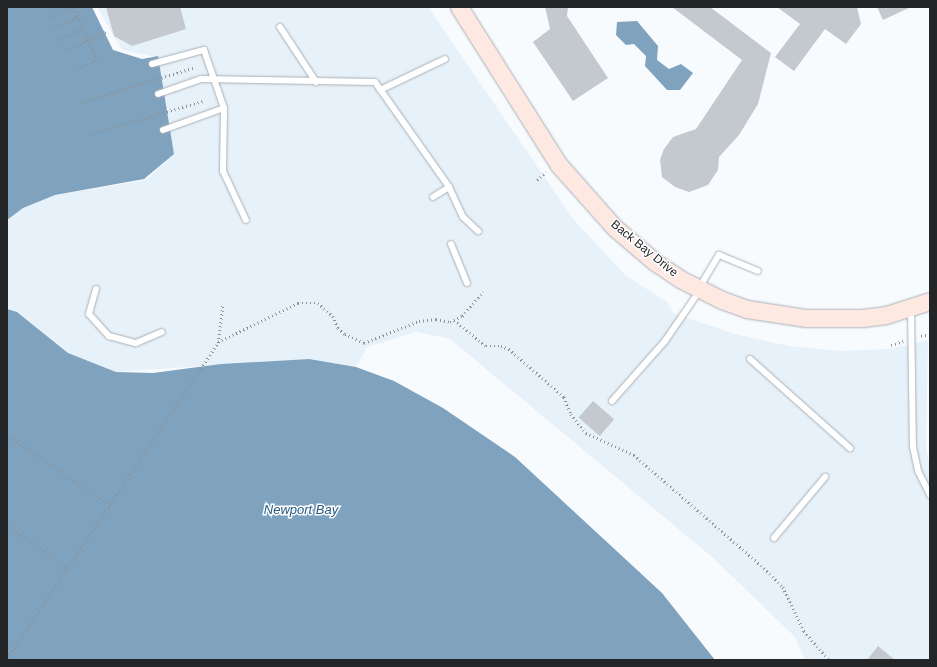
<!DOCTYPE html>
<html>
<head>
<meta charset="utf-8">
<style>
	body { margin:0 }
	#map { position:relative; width:937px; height:667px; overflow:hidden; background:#f8fbfe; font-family:Helvetica,sans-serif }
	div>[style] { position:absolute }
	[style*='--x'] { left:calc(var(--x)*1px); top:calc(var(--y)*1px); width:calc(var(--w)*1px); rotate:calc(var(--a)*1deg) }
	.built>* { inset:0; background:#e7f1f9 }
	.water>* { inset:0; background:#7fa2bf }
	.building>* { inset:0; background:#c3c9ce; transform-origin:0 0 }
	.path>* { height:2.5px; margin-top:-1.25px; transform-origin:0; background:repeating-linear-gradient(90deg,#8f9294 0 1px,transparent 0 4px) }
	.roads { filter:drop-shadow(0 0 1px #aab0b5) drop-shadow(0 0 1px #aab0b5) }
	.lane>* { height:6px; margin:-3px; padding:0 3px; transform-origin:3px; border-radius:3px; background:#fff }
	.secondary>* { height:17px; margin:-8.5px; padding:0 8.5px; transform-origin:8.5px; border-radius:8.5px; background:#fee8e2 }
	span { translate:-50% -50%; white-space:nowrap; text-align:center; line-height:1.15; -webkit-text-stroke:3px #fff; paint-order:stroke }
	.street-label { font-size:12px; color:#232527 }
	.water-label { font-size:13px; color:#235982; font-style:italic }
	.frame { position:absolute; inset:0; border:8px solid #232527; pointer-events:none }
</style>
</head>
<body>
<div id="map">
	<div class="built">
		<div style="clip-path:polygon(97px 7px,428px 7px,574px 220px,625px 275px,667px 302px,673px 313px,735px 334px,789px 346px,840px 351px,889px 349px,928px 340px,926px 449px,930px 466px,930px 660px,805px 660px,795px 637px,712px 557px,450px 339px,416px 332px,367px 347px,356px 367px,309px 359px,116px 372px,68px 353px,18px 312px,7px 309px,7px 220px,23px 208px,55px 195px,146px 180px,174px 154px,156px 57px,122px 50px)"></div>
	</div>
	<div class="water">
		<div style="clip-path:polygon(7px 7px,92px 7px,113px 50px,142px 59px,158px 56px,174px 154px,144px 179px,55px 195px,23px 208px,7px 220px)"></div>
		<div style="clip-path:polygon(637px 21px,658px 46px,657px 60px,669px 69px,681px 64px,693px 73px,680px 90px,667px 90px,645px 66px,646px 56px,634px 44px,626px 45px,616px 35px,617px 22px)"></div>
		<div style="clip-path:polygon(7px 309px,17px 312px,68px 353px,116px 372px,153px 373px,221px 364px,309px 359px,356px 367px,394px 381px,443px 408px,515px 457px,662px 593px,715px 660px,7px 660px)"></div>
	</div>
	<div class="building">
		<div style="clip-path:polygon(106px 7px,180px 7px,186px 29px,132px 46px,114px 36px)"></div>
		<div style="clip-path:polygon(545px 7px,568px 7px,567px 16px,608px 78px,573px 101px,533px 42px,550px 29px)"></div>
		<div style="clip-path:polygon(672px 7px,710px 7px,771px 53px,758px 104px,739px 135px,719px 157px,718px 170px,708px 185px,689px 192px,675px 187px,662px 177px,660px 160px,664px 149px,673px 137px,696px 129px,742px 60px)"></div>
		<div style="clip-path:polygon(777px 7px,857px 7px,861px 24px,846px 44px,825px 29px,794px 71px,775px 57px,800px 24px)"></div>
		<div style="clip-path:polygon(877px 7px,911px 7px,883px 20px)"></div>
		<div style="left:593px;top:401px;width:28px;height:22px;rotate:41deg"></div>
		<div style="clip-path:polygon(878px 646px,895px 660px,867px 660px)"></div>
	</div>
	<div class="path">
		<div style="--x:49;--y:17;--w:23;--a:-25"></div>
		<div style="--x:54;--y:28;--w:26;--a:-25"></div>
		<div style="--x:58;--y:40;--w:28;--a:-26"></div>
		<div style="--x:65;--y:51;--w:47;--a:-24.9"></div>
		<div style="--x:72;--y:71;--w:27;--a:-24"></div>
		<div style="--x:97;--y:60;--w:58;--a:-114.4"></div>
		<div style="--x:81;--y:102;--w:117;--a:-16.9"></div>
		<div style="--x:90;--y:134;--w:118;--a:-16.3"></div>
		<div style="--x:537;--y:180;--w:12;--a:-42"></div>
		<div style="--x:454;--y:320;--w:41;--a:39.1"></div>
		<div style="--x:486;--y:346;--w:15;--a:0"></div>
		<div style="--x:501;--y:346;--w:9;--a:21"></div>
		<div style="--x:509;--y:349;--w:73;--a:41.1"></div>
		<div style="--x:564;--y:397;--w:18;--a:68"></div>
		<div style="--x:571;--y:414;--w:24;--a:52"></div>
		<div style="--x:586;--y:433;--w:53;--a:24.6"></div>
		<div style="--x:634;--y:455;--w:172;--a:41"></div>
		<div style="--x:764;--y:568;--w:27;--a:45"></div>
		<div style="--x:783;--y:587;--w:49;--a:64.5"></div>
		<div style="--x:804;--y:631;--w:38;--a:49"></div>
		<div style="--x:921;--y:336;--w:9;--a:-13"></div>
		<div style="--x:218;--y:342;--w:89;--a:-26"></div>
		<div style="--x:298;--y:303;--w:20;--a:0"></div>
		<div style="--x:318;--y:303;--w:20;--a:41"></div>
		<div style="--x:333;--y:316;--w:13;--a:67"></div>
		<div style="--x:338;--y:328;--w:9;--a:41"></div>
		<div style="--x:345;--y:334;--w:21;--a:25"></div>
		<div style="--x:364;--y:343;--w:59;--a:-21.8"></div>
		<div style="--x:419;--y:321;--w:17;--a:-7"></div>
		<div style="--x:436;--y:319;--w:14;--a:12"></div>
		<div style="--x:450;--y:322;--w:13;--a:-27"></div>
		<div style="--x:462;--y:316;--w:32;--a:-49"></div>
		<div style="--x:891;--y:345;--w:13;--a:-18"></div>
		<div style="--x:7;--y:435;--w:125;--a:34.2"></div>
		<div style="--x:7;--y:525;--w:75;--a:35.2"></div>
		<div style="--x:7;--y:630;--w:3;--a:45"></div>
		<div style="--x:7;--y:658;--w:379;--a:-56.2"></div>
		<div style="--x:218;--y:343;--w:38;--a:-83"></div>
	</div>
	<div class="roads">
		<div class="lane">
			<div style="--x:280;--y:27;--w:66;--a:56.8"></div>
			<div style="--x:152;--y:64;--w:54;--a:-15.1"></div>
			<div style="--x:204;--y:50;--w:61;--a:71"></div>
			<div style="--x:224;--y:108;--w:63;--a:90.9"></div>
			<div style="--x:223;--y:171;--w:54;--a:64.9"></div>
			<div style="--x:380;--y:90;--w:72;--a:-25.5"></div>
			<div style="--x:158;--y:94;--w:46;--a:-19.2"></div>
			<div style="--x:201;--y:79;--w:174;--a:1"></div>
			<div style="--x:375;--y:82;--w:128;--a:54.8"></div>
			<div style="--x:449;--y:187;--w:33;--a:65"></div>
			<div style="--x:463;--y:217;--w:21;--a:43"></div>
			<div style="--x:163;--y:130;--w:65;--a:-19.8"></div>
			<div style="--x:433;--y:197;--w:19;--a:-32"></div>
			<div style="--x:451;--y:244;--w:42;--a:67.7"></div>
			<div style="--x:699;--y:288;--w:39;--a:-59"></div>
			<div style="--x:719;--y:255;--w:42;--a:22.3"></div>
			<div style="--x:96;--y:289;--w:26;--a:106"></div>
			<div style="--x:89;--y:314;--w:30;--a:48"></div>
			<div style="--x:109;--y:336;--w:28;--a:15"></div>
			<div style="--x:136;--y:343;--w:28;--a:-23"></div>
			<div style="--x:911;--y:309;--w:138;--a:89.2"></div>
			<div style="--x:913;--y:447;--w:25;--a:78"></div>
			<div style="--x:918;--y:471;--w:27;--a:63"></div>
			<div style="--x:750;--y:359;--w:134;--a:41.7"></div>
			<div style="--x:612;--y:401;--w:80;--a:-48.5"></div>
			<div style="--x:665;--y:341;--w:62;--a:-55.5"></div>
			<div style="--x:774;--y:538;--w:80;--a:-50.1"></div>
		</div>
		<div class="secondary">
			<div style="--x:459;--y:7;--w:187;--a:57.7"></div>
			<div style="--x:559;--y:165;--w:84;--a:48.4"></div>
			<div style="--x:615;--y:228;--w:52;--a:40.4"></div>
			<div style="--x:655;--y:262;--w:30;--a:34"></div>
			<div style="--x:680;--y:279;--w:47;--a:26.6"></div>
			<div style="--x:722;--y:300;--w:27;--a:20"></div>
			<div style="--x:747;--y:309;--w:60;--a:8.7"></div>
			<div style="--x:806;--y:318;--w:56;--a:0"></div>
			<div style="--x:862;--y:318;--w:24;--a:-7"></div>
			<div style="--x:886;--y:315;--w:46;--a:-17.7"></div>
		</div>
	</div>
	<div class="street-label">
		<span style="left:644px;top:249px;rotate:39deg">Back Bay Drive</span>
	</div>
	<div class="water-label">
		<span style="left:301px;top:510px">Newport Bay</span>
	</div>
	<div class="frame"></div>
</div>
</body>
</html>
